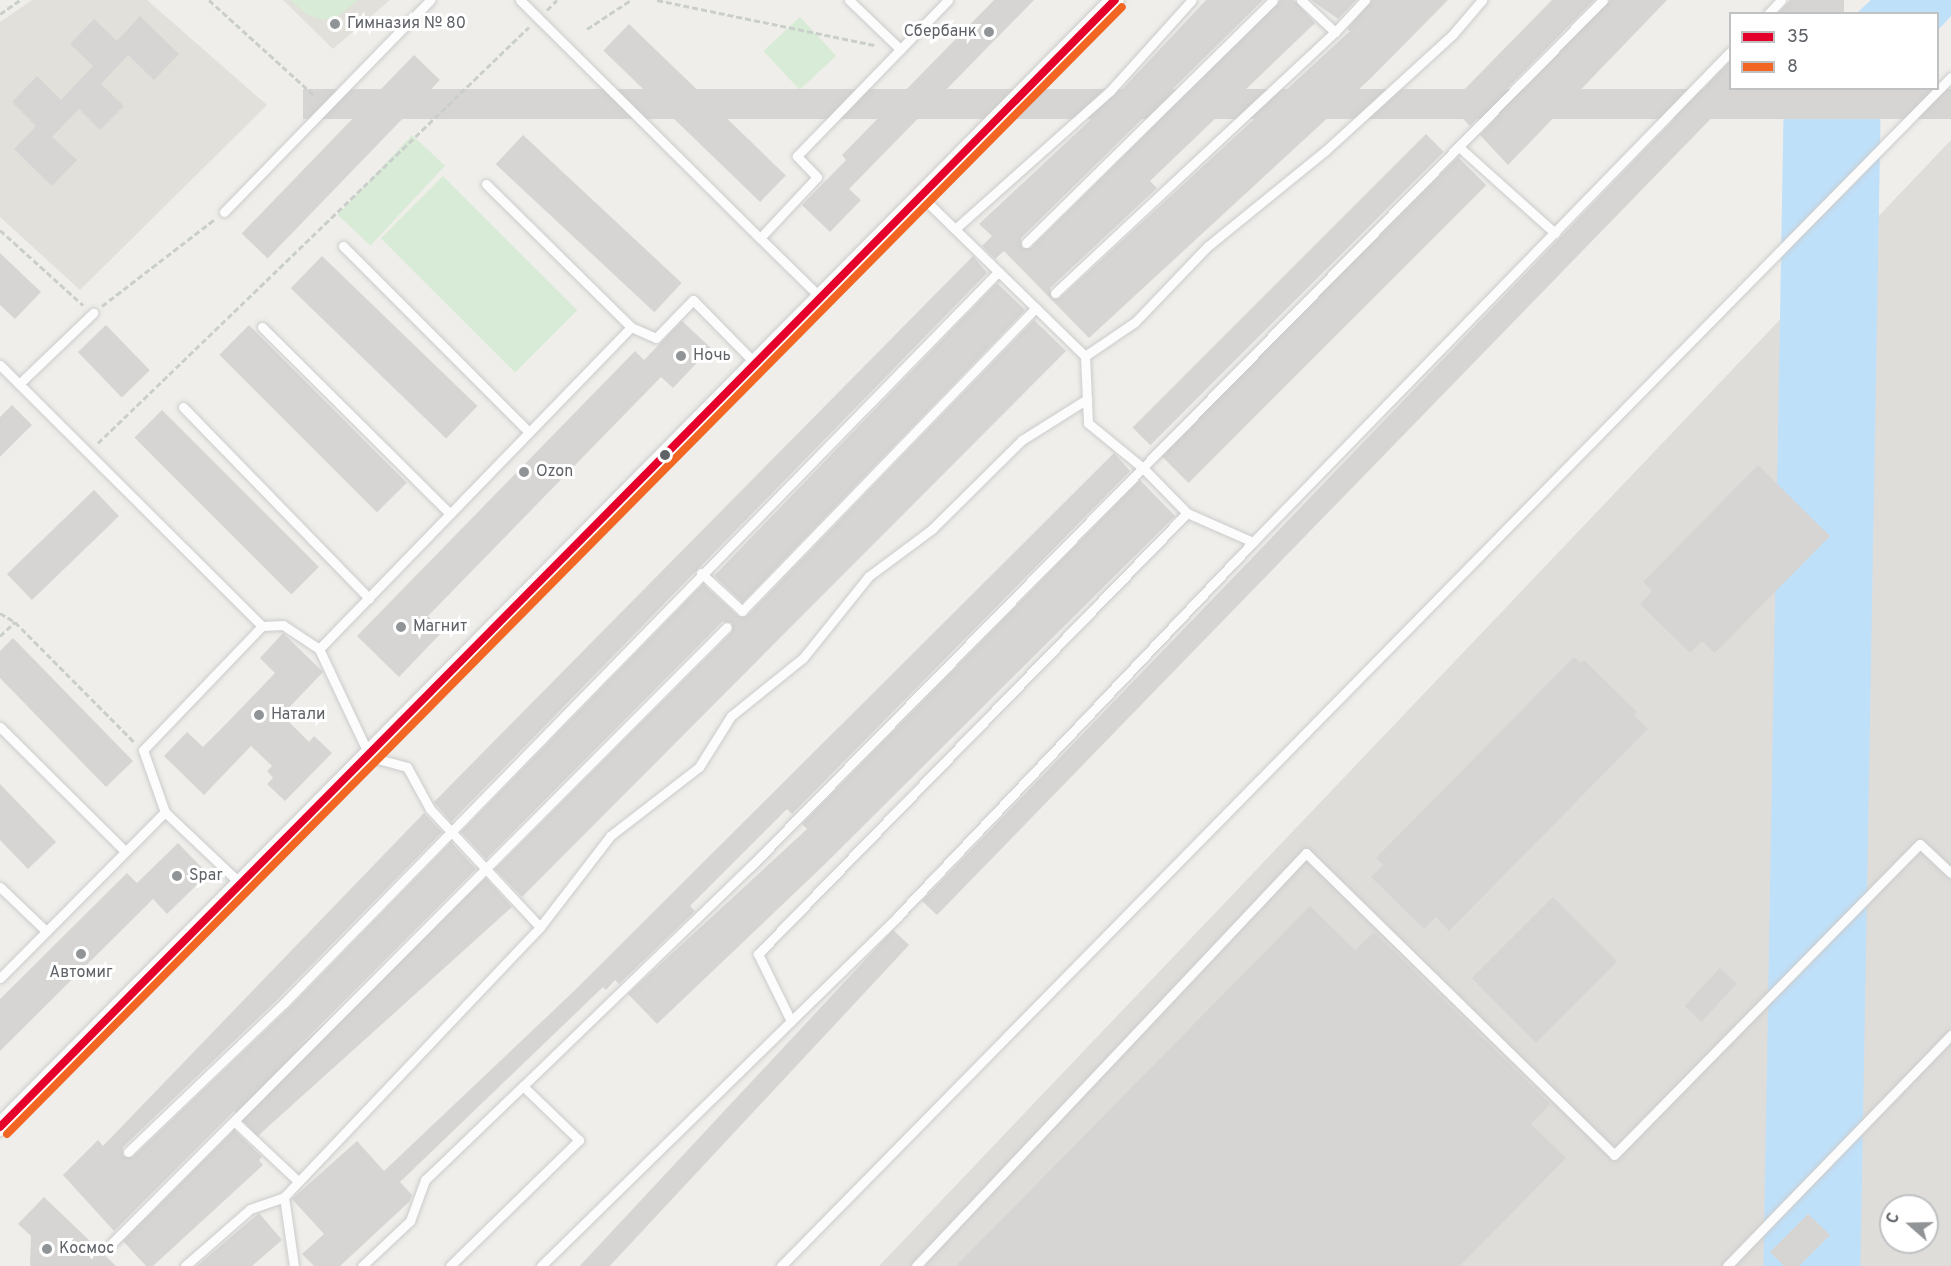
<!DOCTYPE html>
<html>
<head>
<meta charset="utf-8">
<style>
	body { margin:0 }
	#map { position:relative; width:1951px; height:1266px; overflow:hidden; background:#efeeea; font-family:Overpass,sans-serif }
	div>[style] { position:absolute }
	[style*='--x'] { left:calc(var(--x)*1px); top:calc(var(--y)*1px); width:calc(var(--w)*1px); rotate:calc(var(--a)*1deg) }
	.industrial>* { inset:0; background:#dfddda }
	.education>* { inset:0; background:#e2e0da }
	.green>* { inset:0; background:#d8ebd6; transform-origin:0 0 }
	.water>* { inset:0; background:#bfe0f9; transform-origin:0 0 }
	.building>* { inset:0; background:#d6d5d3; transform-origin:0 0 }
	.path>* { height:3px; margin-top:-1.5px; transform-origin:0; background:repeating-linear-gradient(90deg,#cacfcc 0 6px,transparent 0 9px) }
	.roads { filter:drop-shadow(0 0 2px #cbcccc) drop-shadow(0 0 2px #cbcccc) }
	.lane>* { height:9px; margin:-4.5px; padding:0 4.5px; transform-origin:4.5px; border-radius:4.5px; background:#fdfcfc }
	.street>* { height:18px; margin:-9px; padding:0 9px; transform-origin:9px; border-radius:9px; background:#fdfcfc }
	.bus-1>* { height:8px; margin:-4px; padding:0 4px; transform-origin:4px; border-radius:4px; background:#e4002b }
	.bus-2>* { height:8px; margin:-4px; padding:0 4px; transform-origin:4px; border-radius:4px; background:#f26522 }
	.dots>* { width:16px; height:16px; translate:-50% -50%; box-sizing:border-box; border:3px solid #fff; border-radius:50% }
	span { translate:-50% -50%; white-space:nowrap; text-align:center; line-height:1.15; -webkit-text-stroke:6px #fff; paint-order:stroke }
	.poi-label { font-size:16px; color:#5f6368 }
	.left { translate:0 -50%; text-align:left }
	.right { translate:-100% -50%; text-align:right }
	.legend { position:absolute; left:1729px; top:12px; width:210px; height:78px; box-sizing:border-box; background:#fff; border:2px solid #bfc1c3; margin:0; padding:8px 10px; list-style:none; font-size:18px; color:#5f6368 }
	.legend li { display:flex; align-items:center; gap:12px; height:30px }
	.legend b { width:30px; border:2px solid #bfc1c3 }
	.north { position:absolute; left:1879px; top:1194px; width:60px; height:60px; box-sizing:border-box; background:#fff; border:2px solid #bfc1c3; border-radius:50%; rotate:290deg; font-size:16px; font-weight:700; line-height:24px; text-align:center; color:#5f6368 }
	.north::after { content:''; display:block; margin:auto; width:21px; height:27px; background:#919496; clip-path:polygon(50% 0,100% 100%,50% 72%,0 100%) }
</style>
</head>
<body>
<div id="map">
	<div class="industrial">
		<div style="clip-path:polygon(evenodd,1951px 140px,1951px 1266px,879px 1266px,1951px 140px,1891px 1206px,1927px 1206px,1927px 1242px,1891px 1242px,1891px 1206px)"></div>
	</div>
	<div class="education">
		<div style="clip-path:polygon(32px 0,147px 0,267px 105px,80px 290px,0 217px,0 22px)"></div>
		<div style="clip-path:polygon(283px 0,390px 0,333px 49px)"></div>
	</div>
	<div class="green">
		<div style="clip-path:polygon(291px 0,358px 0,338px 16px,323px 20px,306px 14px)"></div>
		<div style="left:800px;top:17px;width:53px;height:50px;rotate:47deg"></div>
		<div style="left:412px;top:135px;width:45px;height:109px;rotate:43deg"></div>
		<div style="left:443px;top:176px;width:190px;height:88px;rotate:45deg"></div>
	</div>
	<div class="water">
		<div style="clip-path:polygon(1871px 0,1951px 0,1951px 16px,1938px 30px,1938px 14px,1857px 13px)"></div>
		<div style="left:1784px;top:88px;width:97px;height:1653px;rotate:1deg"></div>
	</div>
	<div class="building">
		<div style="clip-path:polygon(994px 0,1034px 0,849px 189px,861px 200px,830px 232px,802px 205px,846px 160px,842px 155px)"></div>
		<div style="clip-path:polygon(1206px 0,1263px 0,1021px 238px,1022px 248px,1031px 248px,1280px 0,1294px 0,1315px 23px,1150px 181px,1157px 188px,1050px 288px,1052px 299px,1060px 298px,1350px 31px,1347px 29px,1372px 0,1448px 0,1371px 78px,1089px 338px,1004px 251px,995px 259px,982px 246px,992px 236px,979px 224px,1116px 96px)"></div>
		<div style="clip-path:polygon(1311px 0,1356px 0,1338px 19px)"></div>
		<div style="clip-path:polygon(1552px 0,1594px 0,1470px 126px,1449px 105px)"></div>
		<div style="clip-path:polygon(1610px 0,1667px 0,1508px 165px,1480px 135px)"></div>
		<div style="clip-path:polygon(1790px 0,1844px 0,1844px 14px,1778px 14px)"></div>
		<div style="clip-path:polygon(140px 16px,179px 54px,154px 80px,128px 55px,101px 84px,124px 106px,100px 130px,79px 109px,52px 137px,77px 160px,52px 186px,14px 149px,36px 126px,12px 102px,37px 76px,61px 100px,93px 66px,70px 44px,94px 19px,117px 41px)"></div>
		<div style="left:629px;top:24px;width:218px;height:37px;rotate:44deg"></div>
		<div style="left:414px;top:55px;width:36px;height:248px;rotate:44deg"></div>
		<div style="clip-path:polygon(1730px 61px,1731px 98px,937px 915px,922px 901px)"></div>
		<div style="left:1951px;top:89px;width:30px;height:1648px;rotate:90deg"></div>
		<div style="left:1426px;top:134px;width:25px;height:415px;rotate:45deg"></div>
		<div style="left:523px;top:135px;width:217px;height:40px;rotate:43deg"></div>
		<div style="left:1458px;top:157px;width:40px;height:421px;rotate:45deg"></div>
		<div style="clip-path:polygon(0 253px,41px 292px,15px 319px,0 305px)"></div>
		<div style="left:322px;top:256px;width:216px;height:45px;rotate:44deg"></div>
		<div style="clip-path:polygon(973px 256px,987px 273px,451px 822px,434px 802px)"></div>
		<div style="left:997px;top:283px;width:39px;height:407px;rotate:44deg"></div>
		<div style="clip-path:polygon(1034px 320px,1066px 351px,522px 897px,495px 869px,732px 632px,732px 623px,722px 622px,486px 859px,461px 832px,703px 584px,738px 616px,747px 616px)"></div>
		<div style="clip-path:polygon(682px 321px,711px 348px,673px 388px,661px 377px,428px 616px,443px 631px,399px 677px,357px 636px,635px 351px,644px 360px)"></div>
		<div style="left:106px;top:325px;width:63px;height:39px;rotate:46deg"></div>
		<div style="left:249px;top:325px;width:223px;height:42px;rotate:45deg"></div>
		<div style="clip-path:polygon(12px 405px,32px 425px,0 457px,0 417px)"></div>
		<div style="left:162px;top:410px;width:222px;height:39px;rotate:45deg"></div>
		<div style="clip-path:polygon(1114px 453px,1130px 471px,792px 814px,787px 809px,690px 906px,695px 911px,619px 984px,615px 980px,606px 990px,603px 987px,400px 1182px,412px 1195px,410px 1201px,340px 1266px,314px 1266px,302px 1254px,324px 1234px,292px 1199px,357px 1141px,384px 1171px,574px 991px)"></div>
		<div style="clip-path:polygon(1758px 465px,1830px 536px,1715px 653px,1702px 641px,1690px 653px,1640px 604px,1652px 591px,1643px 582px)"></div>
		<div style="clip-path:polygon(1140px 480px,1175px 516px,823px 866px,657px 1024px,628px 994px,807px 829px,802px 824px)"></div>
		<div style="left:94px;top:490px;width:36px;height:121px;rotate:46deg"></div>
		<div style="clip-path:polygon(283px 633px,323px 672px,282px 715px,309px 742px,314px 736px,332px 753px,285px 801px,267px 784px,273px 778px,267px 771px,272px 766px,251px 746px,204px 795px,164px 756px,187px 732px,203px 747px,228px 722px,275px 673px,260px 658px)"></div>
		<div style="clip-path:polygon(13px 638px,133px 761px,106px 787px,0 678px,0 651px)"></div>
		<div style="clip-path:polygon(1574px 657px,1581px 663px,1584px 660px,1637px 712px,1634px 715px,1648px 729px,1449px 931px,1436px 917px,1424px 929px,1371px 877px,1383px 865px,1376px 858px)"></div>
		<div style="clip-path:polygon(0 784px,56px 842px,28px 869px,0 840px)"></div>
		<div style="clip-path:polygon(424px 813px,442px 832px,279px 998px,123px 1147px,123px 1156px,133px 1157px,289px 1008px,451px 842px,476px 869px,114px 1231px,63px 1175px,98px 1140px,103px 1146px)"></div>
		<div style="clip-path:polygon(178px 843px,208px 874px,167px 914px,153px 899px,0 1051px,0 999px,127px 873px,137px 883px)"></div>
		<div style="left:486px;top:878px;width:39px;height:343px;rotate:48deg"></div>
		<div style="left:1553px;top:897px;width:91px;height:115px;rotate:45deg"></div>
		<div style="clip-path:polygon(1310px 906px,1355px 950px,1374px 932px,1550px 1104px,1531px 1124px,1566px 1158px,1460px 1266px,956px 1266px)"></div>
		<div style="left:893px;top:930px;width:22px;height:476px;rotate:43deg"></div>
		<div style="left:1720px;top:968px;width:23px;height:52px;rotate:43deg"></div>
		<div style="clip-path:polygon(234px 1130px,262px 1157px,259px 1160px,263px 1165px,153px 1266px,146px 1266px,123px 1241px)"></div>
		<div style="clip-path:polygon(44px 1197px,116px 1266px,30px 1266px,31px 1236px,18px 1224px)"></div>
		<div style="clip-path:polygon(259px 1213px,282px 1240px,252px 1266px,197px 1266px)"></div>
		<div style="clip-path:polygon(1808px 1214px,1830px 1235px,1799px 1266px,1784px 1266px,1770px 1252px)"></div>
	</div>
	<div class="path">
		<div style="--x:209;--y:0;--w:144;--a:42.2"></div>
		<div style="--x:657;--y:0;--w:223;--a:11.7"></div>
		<div style="--x:547;--y:10;--w:14;--a:-45"></div>
		<div style="--x:0;--y:14;--w:24;--a:-35"></div>
		<div style="--x:587;--y:29;--w:53;--a:-33.4"></div>
		<div style="--x:0;--y:230;--w:112;--a:42.1"></div>
		<div style="--x:102;--y:306;--w:143;--a:-37.6"></div>
		<div style="--x:98;--y:443;--w:599;--a:-43.99"></div>
		<div style="--x:0;--y:613;--w:17;--a:31"></div>
		<div style="--x:0;--y:636;--w:21;--a:-43"></div>
		<div style="--x:15;--y:622;--w:169;--a:45.2"></div>
	</div>
	<div class="roads">
		<div class="lane">
			<div style="--x:520;--y:0;--w:338;--a:44.8"></div>
			<div style="--x:849;--y:0;--w:71;--a:43.9"></div>
			<div style="--x:1301;--y:0;--w:47;--a:43.3"></div>
			<div style="--x:1335;--y:32;--w:44;--a:-46.8"></div>
			<div style="--x:1768;--y:14;--w:19;--a:-47"></div>
			<div style="--x:1459;--y:147;--w:129;--a:41.9"></div>
			<div style="--x:486;--y:184;--w:204;--a:44.6"></div>
			<div style="--x:922;--y:197;--w:228;--a:44.3"></div>
			<div style="--x:1085;--y:356;--w:67;--a:87.4"></div>
			<div style="--x:1088;--y:423;--w:71;--a:39.3"></div>
			<div style="--x:1143;--y:468;--w:63;--a:45.6"></div>
			<div style="--x:224;--y:212;--w:296;--a:-45.8"></div>
			<div style="--x:955;--y:229;--w:208;--a:-41.7"></div>
			<div style="--x:1110;--y:91;--w:122;--a:-48"></div>
			<div style="--x:1026;--y:243;--w:346;--a:-44.5"></div>
			<div style="--x:343;--y:246;--w:263;--a:45"></div>
			<div style="--x:1055;--y:293;--w:383;--a:-43"></div>
			<div style="--x:821;--y:298;--w:86;--a:-135.5"></div>
			<div style="--x:760;--y:238;--w:83;--a:-46.9"></div>
			<div style="--x:817;--y:177;--w:29;--a:-134"></div>
			<div style="--x:797;--y:156;--w:217;--a:-45.9"></div>
			<div style="--x:262;--y:327;--w:265;--a:44.8"></div>
			<div style="--x:1085;--y:356;--w:60;--a:-34.2"></div>
			<div style="--x:1135;--y:322;--w:105;--a:-46.2"></div>
			<div style="--x:1208;--y:246;--w:151;--a:-39.1"></div>
			<div style="--x:1325;--y:151;--w:173;--a:-42.4"></div>
			<div style="--x:1453;--y:34;--w:45;--a:-49.5"></div>
			<div style="--x:0;--y:365;--w:370;--a:44.9"></div>
			<div style="--x:262;--y:626;--w:172;--a:133.8"></div>
			<div style="--x:143;--y:750;--w:66;--a:70.5"></div>
			<div style="--x:19;--y:384;--w:103;--a:-43.8"></div>
			<div style="--x:183;--y:407;--w:267;--a:45.8"></div>
			<div style="--x:701;--y:573;--w:56;--a:42.8"></div>
			<div style="--x:742;--y:611;--w:422;--a:-45.9"></div>
			<div style="--x:262;--y:626;--w:21;--a:-3"></div>
			<div style="--x:283;--y:625;--w:43;--a:33.7"></div>
			<div style="--x:319;--y:649;--w:119;--a:64.7"></div>
			<div style="--x:370;--y:757;--w:38;--a:15"></div>
			<div style="--x:407;--y:767;--w:48;--a:61.3"></div>
			<div style="--x:430;--y:809;--w:161;--a:47"></div>
			<div style="--x:540;--y:927;--w:115;--a:-52.4"></div>
			<div style="--x:610;--y:836;--w:113;--a:-37.8"></div>
			<div style="--x:699;--y:767;--w:60;--a:-57.9"></div>
			<div style="--x:731;--y:716;--w:92;--a:-38.9"></div>
			<div style="--x:803;--y:658;--w:105;--a:-51.2"></div>
			<div style="--x:869;--y:576;--w:79;--a:-36.7"></div>
			<div style="--x:932;--y:529;--w:127;--a:-44.7"></div>
			<div style="--x:1022;--y:440;--w:77;--a:-32.2"></div>
			<div style="--x:319;--y:649;--w:448;--a:-45.9"></div>
			<div style="--x:631;--y:327;--w:27;--a:24"></div>
			<div style="--x:656;--y:338;--w:53;--a:-45.8"></div>
			<div style="--x:693;--y:300;--w:90;--a:45.5"></div>
			<div style="--x:0;--y:727;--w:176;--a:44.8"></div>
			<div style="--x:0;--y:887;--w:64;--a:43.7"></div>
			<div style="--x:0;--y:978;--w:234;--a:-45.2"></div>
			<div style="--x:165;--y:812;--w:105;--a:43.5"></div>
			<div style="--x:791;--y:1021;--w:75;--a:-116.2"></div>
			<div style="--x:758;--y:954;--w:615;--a:-45.79"></div>
			<div style="--x:1187;--y:513;--w:72;--a:23.7"></div>
			<div style="--x:523;--y:1086;--w:315;--a:-44"></div>
			<div style="--x:750;--y:867;--w:1216;--a:-45.47"></div>
			<div style="--x:234;--y:1121;--w:88;--a:43.2"></div>
			<div style="--x:128;--y:1152;--w:216;--a:-43.7"></div>
			<div style="--x:284;--y:1003;--w:1022;--a:-45.67"></div>
			<div style="--x:112;--y:1243;--w:870;--a:-45.05"></div>
			<div style="--x:185;--y:1266;--w:86;--a:-41.2"></div>
			<div style="--x:250;--y:1209;--w:36;--a:-19"></div>
			<div style="--x:294;--y:1266;--w:70;--a:-98.2"></div>
			<div style="--x:284;--y:1197;--w:372;--a:-46.5"></div>
			<div style="--x:362;--y:1266;--w:66;--a:-43.2"></div>
			<div style="--x:410;--y:1221;--w:44;--a:-69.9"></div>
			<div style="--x:425;--y:1180;--w:136;--a:-43.8"></div>
			<div style="--x:523;--y:1086;--w:78;--a:44"></div>
			<div style="--x:579;--y:1140;--w:180;--a:135.7"></div>
			<div style="--x:541;--y:1266;--w:500;--a:-44.4"></div>
			<div style="--x:898;--y:916;--w:516;--a:-46.49"></div>
			<div style="--x:1253;--y:542;--w:684;--a:-45.77"></div>
			<div style="--x:781;--y:1266;--w:1668;--a:-45.46"></div>
			<div style="--x:916;--y:1266;--w:568;--a:-46.64"></div>
			<div style="--x:1306;--y:853;--w:431;--a:44.4"></div>
			<div style="--x:1614;--y:1155;--w:436;--a:-45.5"></div>
			<div style="--x:1920;--y:844;--w:42;--a:43.1"></div>
			<div style="--x:1727;--y:1266;--w:322;--a:-45.9"></div>
		</div>
		<div class="street">
			<div style="--x:0;--y:1127;--w:1585;--a:-45.31"></div>
		</div>
	</div>
	<div class="bus-1">
		<div style="--x:0;--y:1127;--w:1585;--a:-45.31"></div>
	</div>
	<div class="bus-2">
		<div style="--x:7;--y:1134;--w:1585;--a:-45.31"></div>
	</div>
	<div class="dots">
		<div style="left:335px;top:24px;background:#919496"></div>
		<div style="left:989px;top:32px;background:#919496"></div>
		<div style="left:681px;top:356px;background:#919496"></div>
		<div style="left:665px;top:455px;background:#5f6368"></div>
		<div style="left:524px;top:472px;background:#919496"></div>
		<div style="left:401px;top:627px;background:#919496"></div>
		<div style="left:259px;top:715px;background:#919496"></div>
		<div style="left:177px;top:876px;background:#919496"></div>
		<div style="left:81px;top:954px;background:#919496"></div>
		<div style="left:47px;top:1249px;background:#919496"></div>
	</div>
	<div class="poi-label">
		<span class="left" style="left:347px;top:24px">Гимназия № 80</span>
		<span class="right" style="left:977px;top:32px">Сбербанк</span>
		<span class="left" style="left:693px;top:356px">Ночь</span>
		<span class="left" style="left:536px;top:472px">Ozon</span>
		<span class="left" style="left:413px;top:627px">Магнит</span>
		<span class="left" style="left:271px;top:715px">Натали</span>
		<span class="left" style="left:189px;top:876px">Spar</span>
		<span style="left:81px;top:973px">Автомиг</span>
		<span class="left" style="left:59px;top:1249px">Космос</span>
	</div>
	<ul class="legend">
	<li><b style="height:8px;background:#e4002b"></b>35</li>
	<li><b style="height:8px;background:#f26522"></b>8</li>
	</ul>
	<div class="north">С</div>
</div>
</body>
</html>
